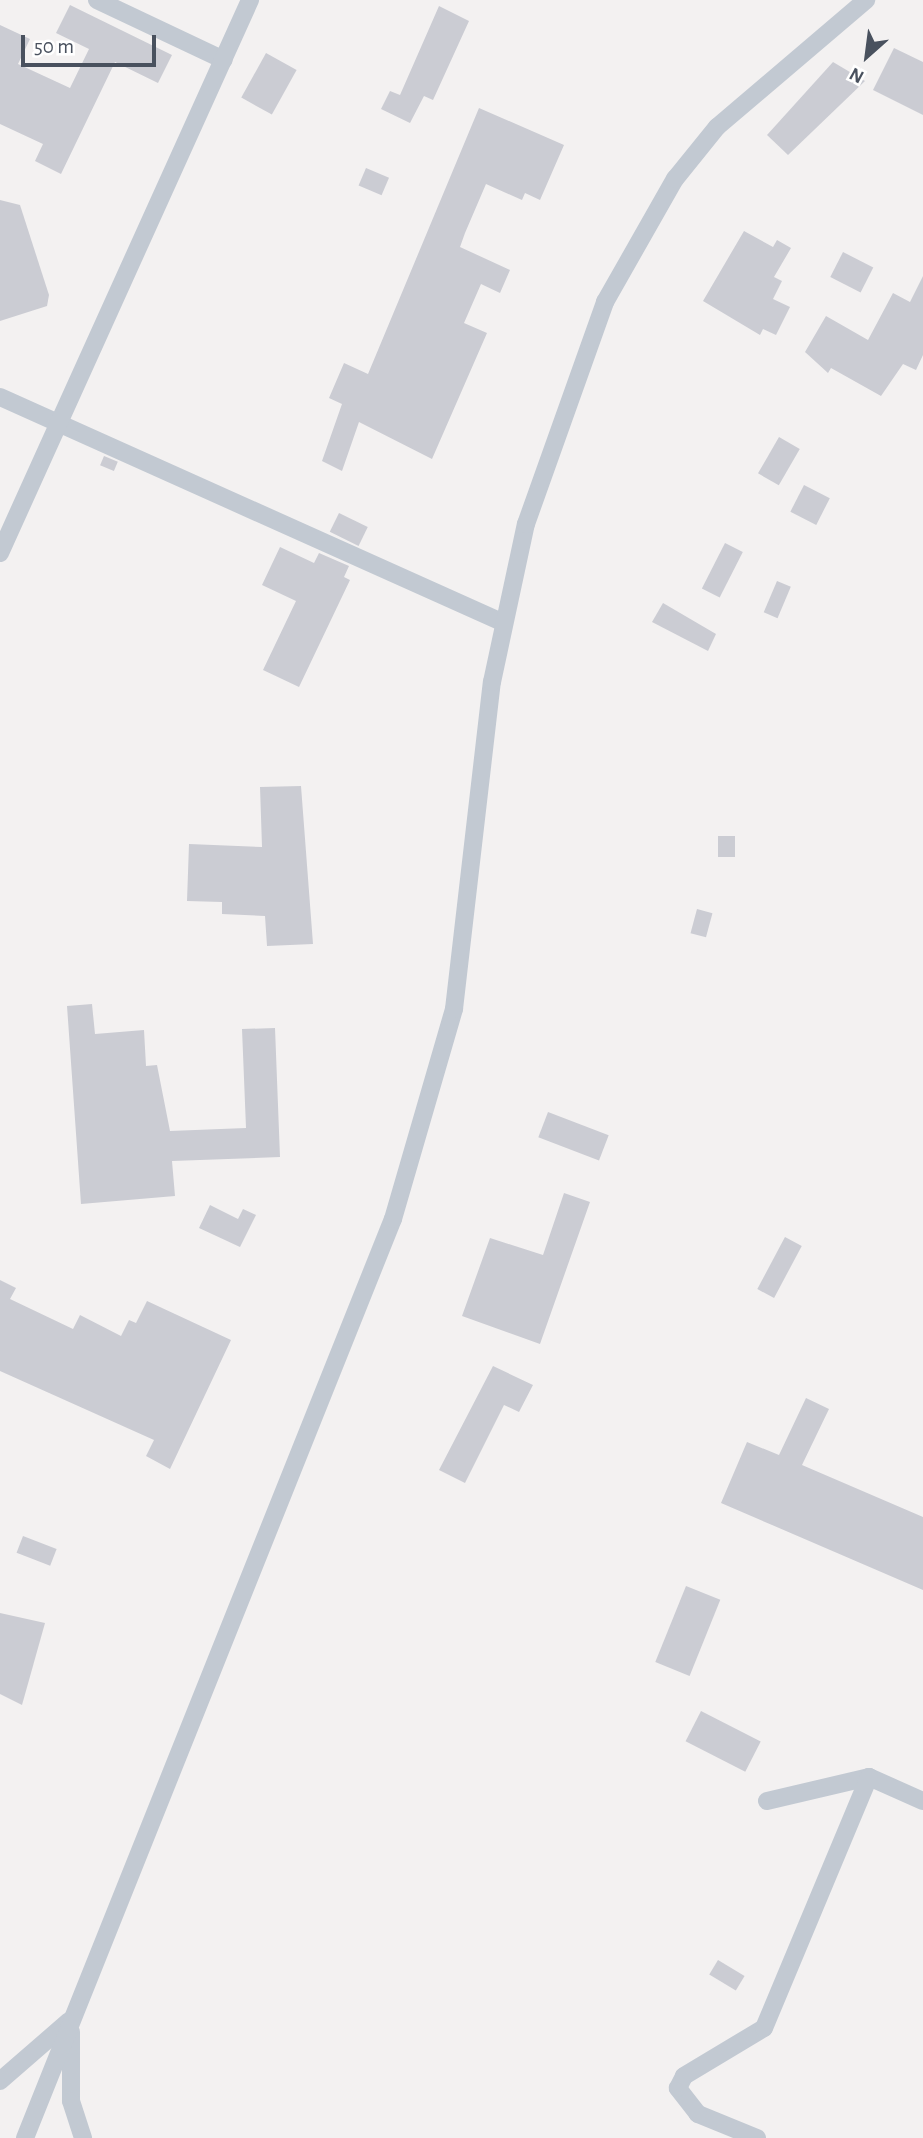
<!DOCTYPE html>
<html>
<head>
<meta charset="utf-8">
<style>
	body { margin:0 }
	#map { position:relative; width:923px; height:2138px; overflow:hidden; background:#f3f1f1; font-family:"Alegreya Sans",sans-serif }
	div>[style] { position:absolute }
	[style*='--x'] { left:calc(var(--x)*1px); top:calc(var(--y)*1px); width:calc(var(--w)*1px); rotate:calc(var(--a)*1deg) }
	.building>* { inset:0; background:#cbccd3; transform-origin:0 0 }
	.minor>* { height:18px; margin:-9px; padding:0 9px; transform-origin:9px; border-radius:9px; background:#c2c9d2 }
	span { translate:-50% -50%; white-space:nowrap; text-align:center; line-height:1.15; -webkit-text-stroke:5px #fff; paint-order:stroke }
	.north { position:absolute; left:832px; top:21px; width:70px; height:70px; -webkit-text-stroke:5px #fff; paint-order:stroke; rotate:208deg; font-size:19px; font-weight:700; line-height:28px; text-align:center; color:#49515e }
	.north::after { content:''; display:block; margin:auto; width:24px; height:32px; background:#49515e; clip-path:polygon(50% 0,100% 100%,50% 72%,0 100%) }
	.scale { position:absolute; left:21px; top:35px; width:135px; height:32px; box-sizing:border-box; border:4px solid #49515e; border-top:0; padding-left:9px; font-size:21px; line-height:24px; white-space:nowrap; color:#49515e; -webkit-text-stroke:5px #fff; paint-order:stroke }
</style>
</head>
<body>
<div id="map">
	<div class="building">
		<div style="clip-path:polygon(70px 5px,172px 55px,158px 83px,115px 62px,61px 174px,35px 161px,43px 144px,0 124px,0 25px,30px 39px,18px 64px,70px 88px,89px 49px,56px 33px)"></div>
		<div style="clip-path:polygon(439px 6px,469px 21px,433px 100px,424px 96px,410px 123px,381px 109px,390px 91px,400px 95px)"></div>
		<div style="clip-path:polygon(894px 48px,923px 62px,923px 115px,873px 90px)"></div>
		<div style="left:266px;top:53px;width:35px;height:51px;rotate:29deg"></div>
		<div style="clip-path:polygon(833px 62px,865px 81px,788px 155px,767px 135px)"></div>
		<div style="clip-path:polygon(479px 108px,564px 145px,540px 200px,525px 193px,522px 200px,486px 184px,465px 233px,460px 247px,510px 270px,500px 293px,481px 284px,464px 323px,487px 333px,432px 459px,359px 422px,342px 471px,322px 461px,342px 404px,329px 398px,344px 363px,368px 374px)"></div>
		<div style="left:366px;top:168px;width:25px;height:19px;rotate:23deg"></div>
		<div style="clip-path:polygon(0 200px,20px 205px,49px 295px,47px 306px,0 321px)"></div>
		<div style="clip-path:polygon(744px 231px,773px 247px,777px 240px,791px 248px,774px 277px,782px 281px,773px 299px,790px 307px,776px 335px,763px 329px,760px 335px,703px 301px)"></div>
		<div style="left:843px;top:252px;width:34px;height:28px;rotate:27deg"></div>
		<div style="clip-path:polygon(923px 276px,923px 355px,916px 370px,903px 364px,881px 396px,831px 368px,828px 373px,805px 352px,826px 316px,868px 340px,893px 293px,910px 302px)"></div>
		<div style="left:779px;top:437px;width:24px;height:42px;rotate:30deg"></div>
		<div style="left:104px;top:456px;width:15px;height:10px;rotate:23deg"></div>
		<div style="left:804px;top:485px;width:29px;height:30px;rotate:27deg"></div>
		<div style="left:339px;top:513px;width:32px;height:21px;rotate:26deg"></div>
		<div style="left:725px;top:543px;width:20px;height:51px;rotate:27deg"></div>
		<div style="clip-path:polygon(280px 547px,314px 563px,319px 553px,349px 566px,344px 577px,350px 580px,299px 687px,263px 670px,296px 601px,262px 585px)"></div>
		<div style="left:777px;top:581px;width:15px;height:34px;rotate:23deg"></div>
		<div style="clip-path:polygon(663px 603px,716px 634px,708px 651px,652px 622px)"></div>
		<div style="clip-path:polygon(301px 786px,313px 944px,267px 946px,265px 916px,222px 914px,222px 902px,187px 901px,189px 844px,262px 847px,260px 787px)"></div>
		<div style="left:718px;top:836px;width:17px;height:21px"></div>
		<div style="left:697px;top:909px;width:16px;height:25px;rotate:15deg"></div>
		<div style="clip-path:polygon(92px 1004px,95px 1034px,144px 1030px,146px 1066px,157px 1065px,170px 1131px,246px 1128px,242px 1029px,275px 1028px,280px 1157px,172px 1161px,175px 1196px,81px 1204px,67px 1006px)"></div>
		<div style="left:548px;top:1112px;width:65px;height:27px;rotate:21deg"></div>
		<div style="clip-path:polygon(564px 1193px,590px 1202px,540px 1344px,462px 1316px,490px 1238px,543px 1255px)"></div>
		<div style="clip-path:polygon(210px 1205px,238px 1219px,243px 1209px,256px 1215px,240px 1247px,199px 1228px)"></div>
		<div style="left:785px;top:1237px;width:19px;height:59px;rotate:28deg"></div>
		<div style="clip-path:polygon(0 1280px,16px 1288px,10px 1299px,73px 1329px,80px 1315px,121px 1336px,129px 1320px,136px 1323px,147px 1301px,231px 1340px,170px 1469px,146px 1456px,154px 1440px,0 1371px)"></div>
		<div style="clip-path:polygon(493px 1366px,533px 1385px,519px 1412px,504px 1405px,465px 1483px,439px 1470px)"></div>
		<div style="clip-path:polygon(806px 1398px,829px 1409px,802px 1465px,923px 1517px,923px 1590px,721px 1503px,747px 1442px,779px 1455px)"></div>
		<div style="left:23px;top:1536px;width:36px;height:18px;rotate:21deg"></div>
		<div style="left:686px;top:1586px;width:37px;height:82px;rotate:22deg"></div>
		<div style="clip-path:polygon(0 1613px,45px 1623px,22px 1705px,0 1694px)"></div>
		<div style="left:701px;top:1711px;width:67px;height:34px;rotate:27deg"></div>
		<div style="left:718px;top:1960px;width:31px;height:17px;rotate:31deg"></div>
	</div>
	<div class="minor">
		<div style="--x:97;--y:0;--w:140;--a:25.3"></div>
		<div style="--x:0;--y:397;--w:552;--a:24.15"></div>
		<div style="--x:0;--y:553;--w:607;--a:-65.67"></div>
		<div style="--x:767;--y:1801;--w:105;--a:-13.2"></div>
		<div style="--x:869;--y:1777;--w:59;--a:24"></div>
		<div style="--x:71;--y:2032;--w:69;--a:90"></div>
		<div style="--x:71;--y:2101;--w:39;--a:72"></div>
		<div style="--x:0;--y:2081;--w:91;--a:-41"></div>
		<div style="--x:25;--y:2138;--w:990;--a:-68.18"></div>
		<div style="--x:393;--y:1219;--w:219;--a:-73.8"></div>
		<div style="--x:454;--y:1009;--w:329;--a:-83.4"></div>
		<div style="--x:492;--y:682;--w:162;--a:-77.9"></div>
		<div style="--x:526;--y:524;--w:236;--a:-70.4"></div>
		<div style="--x:605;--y:302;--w:142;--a:-60.4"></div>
		<div style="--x:675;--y:179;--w:67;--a:-51.1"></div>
		<div style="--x:717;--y:127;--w:196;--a:-40.4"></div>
		<div style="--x:757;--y:2138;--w:64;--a:-157.9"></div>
		<div style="--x:698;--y:2114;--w:33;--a:-128"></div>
		<div style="--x:678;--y:2088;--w:13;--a:-63"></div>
		<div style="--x:684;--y:2076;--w:93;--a:-31"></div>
		<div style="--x:764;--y:2028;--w:272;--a:-67.3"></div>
	</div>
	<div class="north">N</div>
	<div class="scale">50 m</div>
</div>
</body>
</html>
